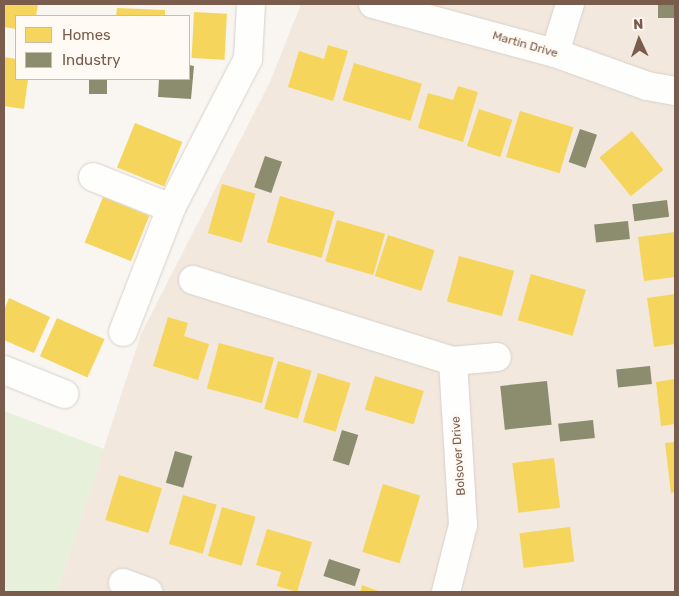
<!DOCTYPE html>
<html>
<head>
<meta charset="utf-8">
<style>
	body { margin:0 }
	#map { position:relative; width:679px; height:596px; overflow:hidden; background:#f9f5f0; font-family:Rubik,sans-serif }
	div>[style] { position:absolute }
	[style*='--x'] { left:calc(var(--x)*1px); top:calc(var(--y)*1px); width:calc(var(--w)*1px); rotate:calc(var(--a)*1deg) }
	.residential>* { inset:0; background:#f2e8de }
	.green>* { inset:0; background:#e7f0db }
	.homes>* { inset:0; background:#f6d55c; transform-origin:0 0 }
	.industry>* { inset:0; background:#8c8c6e; transform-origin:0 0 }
	.roads { filter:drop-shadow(0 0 1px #d7d1cb) drop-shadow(0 0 1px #d7d1cb) }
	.minor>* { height:28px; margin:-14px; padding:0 14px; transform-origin:14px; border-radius:14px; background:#fefefd }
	span { translate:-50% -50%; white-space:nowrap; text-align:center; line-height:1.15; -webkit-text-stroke:5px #fffaf3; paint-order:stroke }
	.street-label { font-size:12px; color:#7a5c4d }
	.frame { position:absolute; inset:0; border:5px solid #7a5c4d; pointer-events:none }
	.legend { position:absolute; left:15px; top:15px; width:175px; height:65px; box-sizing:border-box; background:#fffaf3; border:1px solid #cabbb1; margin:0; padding:6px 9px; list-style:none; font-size:15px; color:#7a5c4d }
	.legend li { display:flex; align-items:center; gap:10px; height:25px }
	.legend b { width:25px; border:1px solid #cabbb1 }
	.north { position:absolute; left:614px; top:15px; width:50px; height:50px; -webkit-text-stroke:4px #fffaf3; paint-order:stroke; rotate:357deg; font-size:14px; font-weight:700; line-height:20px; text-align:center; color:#7a5c4d }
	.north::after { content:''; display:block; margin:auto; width:18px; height:22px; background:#7a5c4d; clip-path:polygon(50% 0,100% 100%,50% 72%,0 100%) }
</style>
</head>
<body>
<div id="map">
	<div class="residential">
		<div style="clip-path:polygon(301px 4px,675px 4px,675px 592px,57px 592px,141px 334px,270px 82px)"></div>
	</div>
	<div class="green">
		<div style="clip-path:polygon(4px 411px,104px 449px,57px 592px,4px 592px)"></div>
	</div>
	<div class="homes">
		<div style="clip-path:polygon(4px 4px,38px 4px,36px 16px,16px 16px,16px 29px,4px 27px)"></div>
		<div style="clip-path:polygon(117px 8px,165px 10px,165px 16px,116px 16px)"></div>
		<div style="left:194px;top:12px;width:33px;height:46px;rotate:3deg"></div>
		<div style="clip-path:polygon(328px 45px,348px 51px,333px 101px,288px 87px,299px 51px,324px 59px)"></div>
		<div style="clip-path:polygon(4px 57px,16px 59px,16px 79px,28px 79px,24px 109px,4px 106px)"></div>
		<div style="left:354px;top:63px;width:71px;height:39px;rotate:17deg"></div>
		<div style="clip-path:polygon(458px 86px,478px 92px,463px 142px,418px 128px,428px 93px,453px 100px)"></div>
		<div style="left:479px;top:109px;width:35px;height:39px;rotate:18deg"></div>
		<div style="left:520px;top:111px;width:56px;height:48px;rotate:17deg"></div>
		<div style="left:135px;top:123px;width:51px;height:48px;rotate:22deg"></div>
		<div style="left:632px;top:131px;width:50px;height:42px;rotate:51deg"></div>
		<div style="left:222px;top:184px;width:35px;height:51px;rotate:16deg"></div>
		<div style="left:280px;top:196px;width:57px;height:48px;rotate:16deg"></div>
		<div style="left:103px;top:197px;width:50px;height:49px;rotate:22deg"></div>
		<div style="left:337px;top:220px;width:50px;height:43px;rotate:16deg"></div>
		<div style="clip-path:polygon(675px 232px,675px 277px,644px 281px,638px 237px)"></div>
		<div style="left:388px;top:235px;width:49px;height:43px;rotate:18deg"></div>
		<div style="left:459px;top:256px;width:57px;height:47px;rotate:15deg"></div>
		<div style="left:531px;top:274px;width:57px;height:48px;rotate:16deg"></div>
		<div style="clip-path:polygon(675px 294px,675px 344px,654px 347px,647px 298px)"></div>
		<div style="clip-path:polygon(9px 298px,50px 317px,34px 353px,4px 340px,4px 311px)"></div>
		<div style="clip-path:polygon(168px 317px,188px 323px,184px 336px,209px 344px,198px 380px,153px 366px)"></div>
		<div style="left:57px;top:318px;width:52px;height:42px;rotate:24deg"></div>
		<div style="left:219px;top:343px;width:57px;height:47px;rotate:15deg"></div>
		<div style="left:278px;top:361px;width:35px;height:50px;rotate:16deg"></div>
		<div style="left:318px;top:373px;width:34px;height:51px;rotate:17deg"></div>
		<div style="left:375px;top:376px;width:51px;height:35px;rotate:17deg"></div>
		<div style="clip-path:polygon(675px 379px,675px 424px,661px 426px,656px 382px)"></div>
		<div style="clip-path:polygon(675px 442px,675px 492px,671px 493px,665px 443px)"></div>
		<div style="left:554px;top:458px;width:50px;height:42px;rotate:83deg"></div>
		<div style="left:119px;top:475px;width:45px;height:47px;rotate:17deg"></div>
		<div style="left:383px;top:484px;width:39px;height:71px;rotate:17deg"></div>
		<div style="left:183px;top:495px;width:35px;height:51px;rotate:16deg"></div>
		<div style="left:222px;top:507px;width:35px;height:51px;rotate:16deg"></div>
		<div style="left:570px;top:527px;width:35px;height:51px;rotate:83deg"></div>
		<div style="clip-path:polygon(267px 529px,312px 542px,297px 592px,277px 586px,281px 572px,256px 565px)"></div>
		<div style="clip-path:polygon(362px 585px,381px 592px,360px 592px)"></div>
	</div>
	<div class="industry">
		<div style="left:658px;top:4px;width:17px;height:14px"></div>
		<div style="clip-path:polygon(189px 65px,194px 66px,191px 99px,158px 97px,159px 79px,189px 79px)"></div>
		<div style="left:89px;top:79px;width:18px;height:15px"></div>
		<div style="left:580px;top:129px;width:18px;height:35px;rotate:19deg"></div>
		<div style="left:265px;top:156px;width:18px;height:33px;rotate:19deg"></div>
		<div style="left:667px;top:200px;width:17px;height:35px;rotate:83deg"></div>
		<div style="left:628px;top:221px;width:18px;height:34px;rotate:84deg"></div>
		<div style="left:650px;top:366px;width:18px;height:34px;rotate:84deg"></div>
		<div style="left:547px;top:381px;width:44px;height:47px;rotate:84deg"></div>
		<div style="left:593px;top:420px;width:18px;height:35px;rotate:84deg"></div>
		<div style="left:342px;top:430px;width:17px;height:32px;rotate:17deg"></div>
		<div style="left:175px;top:451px;width:18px;height:33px;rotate:16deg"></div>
		<div style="left:329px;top:559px;width:33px;height:18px;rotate:18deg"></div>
	</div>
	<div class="roads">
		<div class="minor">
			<div style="--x:373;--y:4;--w:188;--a:15.1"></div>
			<div style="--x:555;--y:53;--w:98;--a:19.7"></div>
			<div style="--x:647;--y:86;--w:28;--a:10"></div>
			<div style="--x:555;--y:53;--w:51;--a:-73"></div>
			<div style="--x:93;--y:177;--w:84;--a:21.7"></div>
			<div style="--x:171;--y:208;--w:168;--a:-62.7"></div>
			<div style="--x:248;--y:59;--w:55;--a:-86.9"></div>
			<div style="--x:193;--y:280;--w:272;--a:17.3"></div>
			<div style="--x:123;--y:332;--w:133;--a:-68.8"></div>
			<div style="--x:4;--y:370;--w:65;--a:21.8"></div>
			<div style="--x:123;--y:583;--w:27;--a:20"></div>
			<div style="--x:446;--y:592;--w:69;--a:-75.8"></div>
			<div style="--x:463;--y:525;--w:164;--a:-93.5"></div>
			<div style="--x:453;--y:361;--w:44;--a:-5.2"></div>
		</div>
	</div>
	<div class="street-label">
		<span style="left:525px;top:45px;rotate:16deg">Martin Drive</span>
		<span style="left:459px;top:456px;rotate:-94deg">Bolsover Drive</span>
	</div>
	<div class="frame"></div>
	<ul class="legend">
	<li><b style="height:14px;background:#f6d55c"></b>Homes</li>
	<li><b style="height:14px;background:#8c8c6e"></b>Industry</li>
	</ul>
	<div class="north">N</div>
</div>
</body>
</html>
